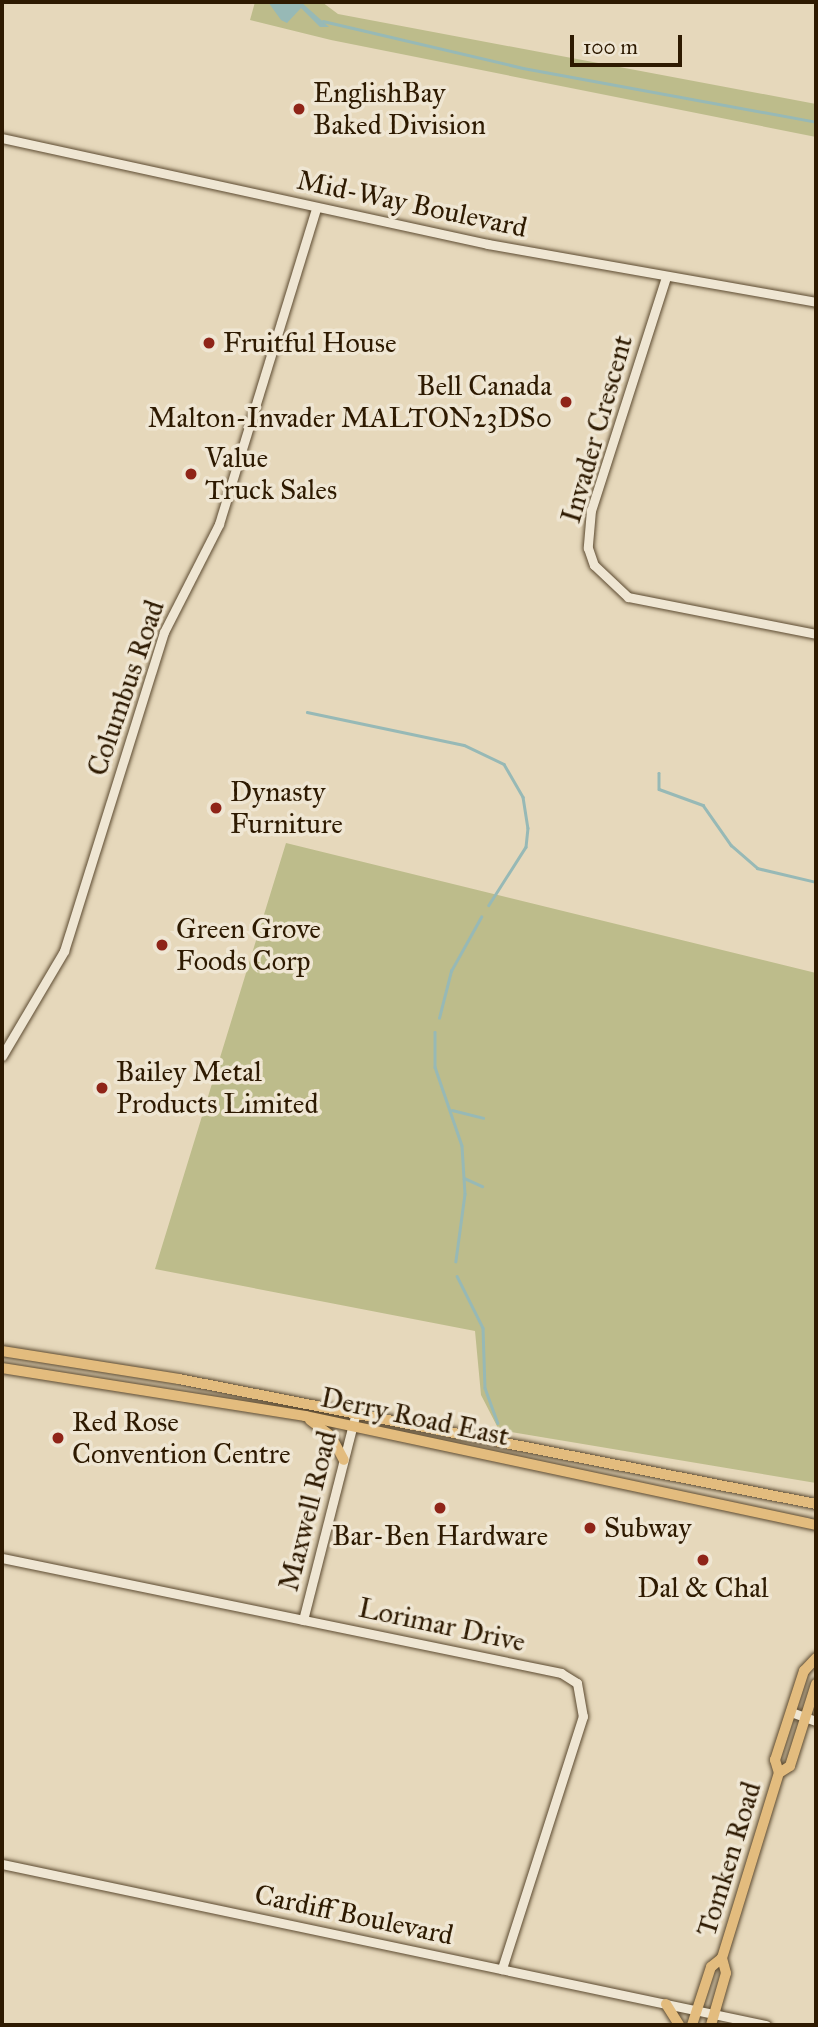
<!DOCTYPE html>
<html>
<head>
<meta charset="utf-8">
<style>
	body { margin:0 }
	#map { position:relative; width:818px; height:2027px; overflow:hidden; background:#e6d8bb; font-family:"IM FELL Great Primer",serif }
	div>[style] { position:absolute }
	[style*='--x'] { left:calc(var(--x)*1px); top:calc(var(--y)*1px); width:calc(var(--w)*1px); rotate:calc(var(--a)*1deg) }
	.green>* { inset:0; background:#bdbc8b }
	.water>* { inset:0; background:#97b9b6 }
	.stream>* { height:2.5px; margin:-1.25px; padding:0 1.25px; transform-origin:1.25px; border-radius:1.25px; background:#97b9b6 }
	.roads { filter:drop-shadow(0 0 2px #5c4a30) drop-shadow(0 0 2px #5c4a30) }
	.minor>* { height:9px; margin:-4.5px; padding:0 4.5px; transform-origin:4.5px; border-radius:4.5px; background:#efe6d3 }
	.major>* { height:10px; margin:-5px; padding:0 5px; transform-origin:5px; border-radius:5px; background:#e3bc7e }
	.dots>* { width:19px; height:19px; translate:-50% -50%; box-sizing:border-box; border:4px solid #efe6d3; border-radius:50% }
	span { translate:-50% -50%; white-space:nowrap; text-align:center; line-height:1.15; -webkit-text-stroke:7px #efe6d3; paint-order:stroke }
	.poi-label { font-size:28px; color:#2e1a01 }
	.left { translate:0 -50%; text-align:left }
	.right { translate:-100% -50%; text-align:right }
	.street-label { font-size:28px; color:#2e1a01 }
	.frame { position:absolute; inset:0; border:4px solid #2e1a01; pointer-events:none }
	.scale { position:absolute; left:570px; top:35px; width:112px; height:32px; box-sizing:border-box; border:4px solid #2e1a01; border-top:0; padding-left:9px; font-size:21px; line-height:24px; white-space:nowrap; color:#2e1a01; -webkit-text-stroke:5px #efe6d3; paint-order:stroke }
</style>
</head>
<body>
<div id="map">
	<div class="green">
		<div style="clip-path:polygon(255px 2px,322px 2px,338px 14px,816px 104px,816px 137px,331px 40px,250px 20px)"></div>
		<div style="clip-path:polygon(286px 843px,816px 973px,816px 1483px,499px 1430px,481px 1395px,475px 1331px,155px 1269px)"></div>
	</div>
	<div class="water">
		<div style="clip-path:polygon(268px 2px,301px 2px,329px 27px,320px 27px,301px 8px,287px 23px,281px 20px)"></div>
	</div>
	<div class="stream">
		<div style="--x:323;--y:21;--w:205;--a:13.2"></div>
		<div style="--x:523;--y:68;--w:298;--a:10.4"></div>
		<div style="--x:307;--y:712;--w:160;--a:11.9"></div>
		<div style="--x:464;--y:745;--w:44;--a:25.4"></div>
		<div style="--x:504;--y:764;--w:38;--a:60"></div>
		<div style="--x:523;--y:797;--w:31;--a:81"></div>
		<div style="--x:528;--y:828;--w:19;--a:96"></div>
		<div style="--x:526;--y:847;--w:69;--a:122.5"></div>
		<div style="--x:659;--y:773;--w:16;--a:90"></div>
		<div style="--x:659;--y:789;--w:47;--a:20"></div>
		<div style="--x:703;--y:805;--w:49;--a:55"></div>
		<div style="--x:731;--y:845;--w:35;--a:41"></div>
		<div style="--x:757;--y:868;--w:61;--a:13.3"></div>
		<div style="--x:439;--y:1018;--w:49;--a:-75.7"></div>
		<div style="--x:451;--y:971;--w:62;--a:-60.9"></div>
		<div style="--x:435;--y:1032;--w:35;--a:90"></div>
		<div style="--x:435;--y:1067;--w:83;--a:71.1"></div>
		<div style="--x:462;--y:1146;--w:48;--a:86.4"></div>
		<div style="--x:465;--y:1194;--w:68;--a:97.7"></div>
		<div style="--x:452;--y:1110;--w:32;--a:14"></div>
		<div style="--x:464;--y:1178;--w:20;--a:24"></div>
		<div style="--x:457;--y:1276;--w:58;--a:63.4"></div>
		<div style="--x:483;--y:1328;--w:60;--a:88.1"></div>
		<div style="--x:485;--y:1388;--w:37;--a:70"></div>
	</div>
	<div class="roads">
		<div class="minor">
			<div style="--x:2;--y:138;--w:497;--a:12.3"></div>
			<div style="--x:488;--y:244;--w:333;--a:10"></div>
			<div style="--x:666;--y:277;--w:245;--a:107.8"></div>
			<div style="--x:591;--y:510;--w:38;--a:95"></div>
			<div style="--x:588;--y:548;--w:18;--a:71"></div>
			<div style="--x:594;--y:565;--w:47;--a:43.3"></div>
			<div style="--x:628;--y:597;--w:192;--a:11.1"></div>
			<div style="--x:2;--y:1056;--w:122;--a:-59.4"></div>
			<div style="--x:64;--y:951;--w:334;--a:-72.6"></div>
			<div style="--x:164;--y:632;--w:121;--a:-63"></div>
			<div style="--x:219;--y:524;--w:331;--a:-72.9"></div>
			<div style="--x:2;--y:1558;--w:571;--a:11.62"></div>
			<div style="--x:561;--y:1673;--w:19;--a:32"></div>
			<div style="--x:577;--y:1683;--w:34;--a:80"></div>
			<div style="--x:583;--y:1716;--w:266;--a:107.8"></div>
			<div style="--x:303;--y:1620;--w:215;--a:-75.7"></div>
			<div style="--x:791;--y:1712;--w:27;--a:20"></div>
			<div style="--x:2;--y:1864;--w:781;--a:11.9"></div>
		</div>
		<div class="major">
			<div style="--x:2;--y:1351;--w:179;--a:9"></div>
			<div style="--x:179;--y:1379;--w:649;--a:11.1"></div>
			<div style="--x:2;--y:1368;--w:307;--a:9"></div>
			<div style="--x:305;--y:1416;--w:522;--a:12.04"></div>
			<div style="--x:310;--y:1420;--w:26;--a:37"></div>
			<div style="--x:331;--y:1436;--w:27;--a:62"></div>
			<div style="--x:779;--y:1773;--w:13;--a:-32"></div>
			<div style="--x:790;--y:1766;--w:86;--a:-72.4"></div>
			<div style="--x:666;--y:2004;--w:25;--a:58"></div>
			<div style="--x:692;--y:2025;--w:61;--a:-71.9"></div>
			<div style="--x:711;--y:1967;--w:14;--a:-39"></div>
			<div style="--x:711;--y:2025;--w:54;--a:-73.9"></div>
			<div style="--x:726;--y:1973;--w:16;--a:-105"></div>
			<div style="--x:722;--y:1958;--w:194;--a:-72.9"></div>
			<div style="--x:779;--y:1773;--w:14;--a:-107"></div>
			<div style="--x:775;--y:1760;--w:94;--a:-72"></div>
			<div style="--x:804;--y:1671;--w:18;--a:-47"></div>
		</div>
	</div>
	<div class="dots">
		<div style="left:299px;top:109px;background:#8f2418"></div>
		<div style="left:209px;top:343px;background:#8f2418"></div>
		<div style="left:566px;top:402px;background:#8f2418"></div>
		<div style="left:191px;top:474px;background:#8f2418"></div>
		<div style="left:216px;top:808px;background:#8f2418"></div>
		<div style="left:162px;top:945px;background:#8f2418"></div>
		<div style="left:102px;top:1088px;background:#8f2418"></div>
		<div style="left:58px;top:1438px;background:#8f2418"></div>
		<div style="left:440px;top:1508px;background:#8f2418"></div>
		<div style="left:590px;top:1528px;background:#8f2418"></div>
		<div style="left:703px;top:1560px;background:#8f2418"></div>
	</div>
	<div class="poi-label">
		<span class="left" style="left:313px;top:109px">EnglishBay<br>Baked Division</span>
		<span class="left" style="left:223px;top:343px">Fruitful House</span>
		<span class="right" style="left:552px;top:402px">Bell Canada<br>Malton-Invader MALTON23DS0</span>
		<span class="left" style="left:205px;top:474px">Value<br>Truck Sales</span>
		<span class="left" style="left:230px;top:808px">Dynasty<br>Furniture</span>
		<span class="left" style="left:176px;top:945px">Green Grove<br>Foods Corp</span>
		<span class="left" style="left:116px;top:1088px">Bailey Metal<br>Products Limited</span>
		<span class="left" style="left:72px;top:1438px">Red Rose<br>Convention Centre</span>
		<span class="left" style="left:604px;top:1528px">Subway</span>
		<span style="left:440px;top:1536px">Bar-Ben Hardware</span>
		<span style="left:703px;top:1588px">Dal &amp; Chal</span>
	</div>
	<div class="street-label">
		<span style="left:412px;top:204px;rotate:12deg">Mid-Way Boulevard</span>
		<span style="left:597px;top:429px;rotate:-74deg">Invader Crescent</span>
		<span style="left:126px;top:688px;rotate:-71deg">Columbus Road</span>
		<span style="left:415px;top:1417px;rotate:12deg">Derry Road East</span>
		<span style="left:308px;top:1511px;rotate:-76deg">Maxwell Road</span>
		<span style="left:442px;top:1625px;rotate:12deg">Lorimar Drive</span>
		<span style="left:729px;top:1859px;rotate:-73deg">Tomken Road</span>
		<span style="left:354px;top:1915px;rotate:12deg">Cardiff Boulevard</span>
	</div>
	<div class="frame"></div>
	<div class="scale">100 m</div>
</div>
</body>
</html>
